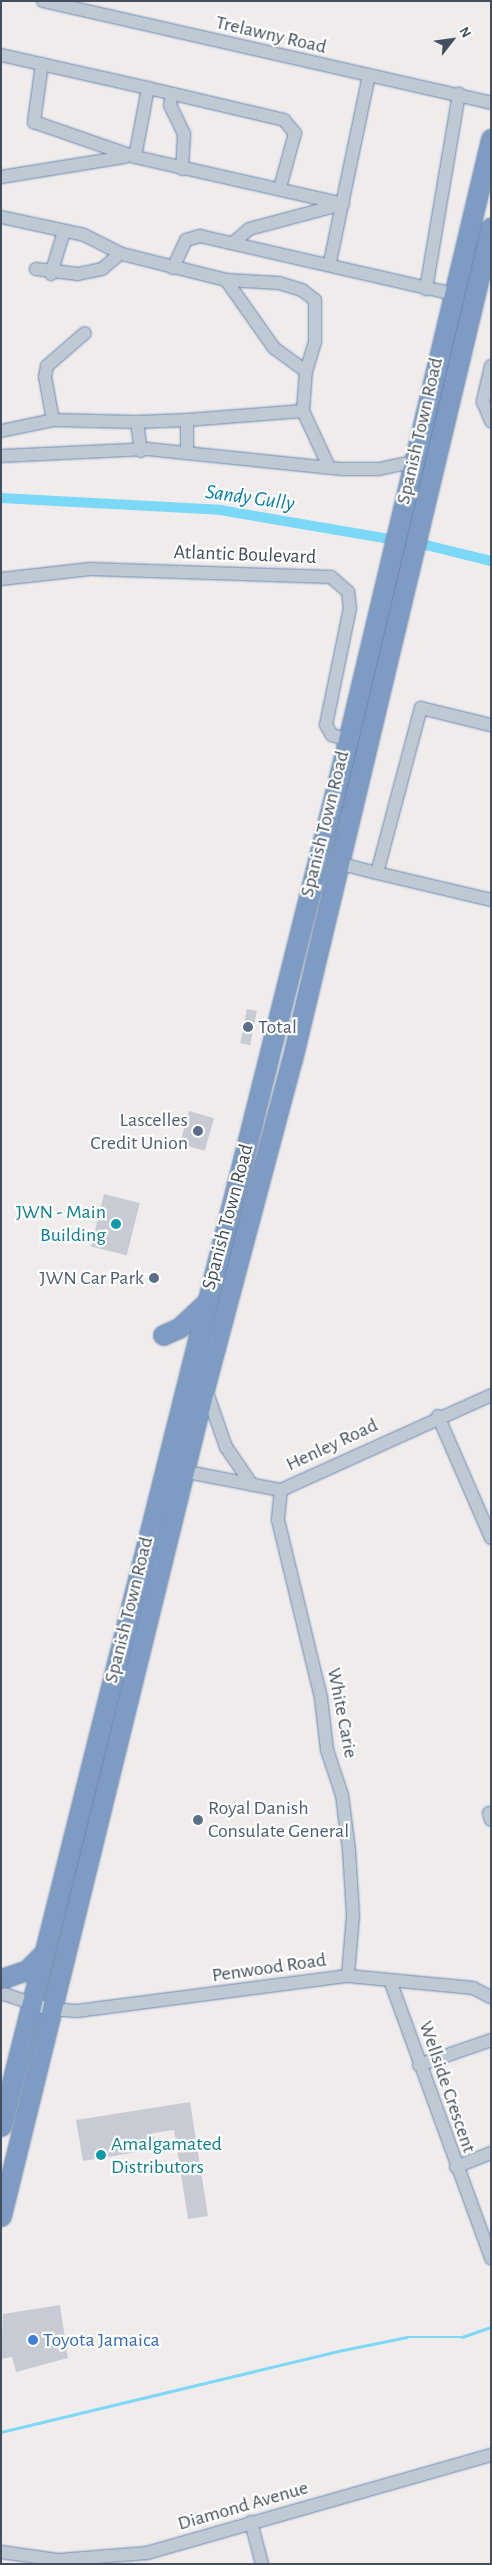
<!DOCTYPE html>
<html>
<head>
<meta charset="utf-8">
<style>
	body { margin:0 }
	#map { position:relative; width:492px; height:2565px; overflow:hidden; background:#f0ecec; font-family:"Alegreya Sans",sans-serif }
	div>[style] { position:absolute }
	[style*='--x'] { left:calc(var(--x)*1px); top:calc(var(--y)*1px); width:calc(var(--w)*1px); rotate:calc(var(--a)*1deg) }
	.stream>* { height:2.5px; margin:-1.25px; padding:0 1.25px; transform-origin:1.25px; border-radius:1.25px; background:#7cd8f7 }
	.canal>* { height:10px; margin:-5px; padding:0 5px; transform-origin:5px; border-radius:5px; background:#7cd8f7 }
	.building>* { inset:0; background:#c8cbd3; transform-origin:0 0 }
	.roads { filter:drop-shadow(0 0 1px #6987ae) drop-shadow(0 0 1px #6987ae) }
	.minor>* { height:12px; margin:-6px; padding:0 6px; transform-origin:6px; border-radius:6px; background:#bec9d4 }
	.highway>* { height:19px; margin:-9.5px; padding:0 9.5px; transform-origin:9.5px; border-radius:9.5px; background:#7e9cc3 }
	.dots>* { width:14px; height:14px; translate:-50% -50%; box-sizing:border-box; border:2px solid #fff; border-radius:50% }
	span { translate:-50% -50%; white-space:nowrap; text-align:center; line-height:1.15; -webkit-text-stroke:4.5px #fff; paint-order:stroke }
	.street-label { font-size:20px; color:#434f5c }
	.service-label { font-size:20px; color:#4e5e75 }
	.left { translate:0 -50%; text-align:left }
	.right { translate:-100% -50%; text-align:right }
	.culture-label { font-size:20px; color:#0d838f }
	.shop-label { font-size:20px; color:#366cbe }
	.water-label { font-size:21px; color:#017faa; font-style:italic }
	.frame { position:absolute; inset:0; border:2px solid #434f5c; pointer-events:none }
	.north { position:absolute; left:427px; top:15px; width:50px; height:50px; -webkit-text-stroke:4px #fff; paint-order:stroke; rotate:60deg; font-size:14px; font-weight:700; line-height:20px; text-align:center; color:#434f5c }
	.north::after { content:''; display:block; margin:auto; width:18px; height:22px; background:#434f5c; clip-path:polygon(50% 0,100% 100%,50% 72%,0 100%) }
</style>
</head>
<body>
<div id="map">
	<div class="stream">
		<div style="--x:1;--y:2432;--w:352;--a:-13.5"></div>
		<div style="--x:343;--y:2350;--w:65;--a:-11.5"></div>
		<div style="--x:407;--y:2337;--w:55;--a:0"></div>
		<div style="--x:462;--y:2337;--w:31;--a:-19"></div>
	</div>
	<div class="canal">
		<div style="--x:1;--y:498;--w:219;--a:3.1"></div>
		<div style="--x:220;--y:510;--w:213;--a:9.7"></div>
		<div style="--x:430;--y:546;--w:63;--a:13.8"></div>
	</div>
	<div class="building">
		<div style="left:247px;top:1009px;width:10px;height:35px;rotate:11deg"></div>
		<div style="left:189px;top:1111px;width:26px;height:34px;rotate:16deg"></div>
		<div style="left:104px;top:1194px;width:37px;height:54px;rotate:14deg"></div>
		<div style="clip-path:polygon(190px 2102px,208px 2216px,188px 2219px,174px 2130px,153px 2133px,156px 2149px,83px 2161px,76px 2120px)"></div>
		<div style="clip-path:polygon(60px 2305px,68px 2358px,16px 2372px,12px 2357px,1px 2359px,3px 2314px)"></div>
	</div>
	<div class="roads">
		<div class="minor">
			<div style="--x:43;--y:1;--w:459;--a:12.8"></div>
			<div style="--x:1;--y:55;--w:151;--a:12.7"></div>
			<div style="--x:148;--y:88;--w:70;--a:100.7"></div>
			<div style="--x:135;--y:157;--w:213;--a:12.7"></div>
			<div style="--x:42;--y:64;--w:59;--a:97.9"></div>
			<div style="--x:34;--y:122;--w:107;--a:19.1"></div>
			<div style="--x:148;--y:88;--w:140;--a:13.2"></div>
			<div style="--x:284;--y:120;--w:17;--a:50"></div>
			<div style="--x:295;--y:133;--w:57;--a:105.3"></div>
			<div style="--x:172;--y:94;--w:11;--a:100"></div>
			<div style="--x:170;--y:105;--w:32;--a:64"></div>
			<div style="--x:184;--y:134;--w:35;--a:93"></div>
			<div style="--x:1;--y:177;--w:126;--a:-9.2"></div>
			<div style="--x:1;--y:217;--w:85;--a:12.2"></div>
			<div style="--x:84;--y:235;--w:42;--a:26.6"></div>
			<div style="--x:122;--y:254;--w:107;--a:14"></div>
			<div style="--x:226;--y:280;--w:83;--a:54.8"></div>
			<div style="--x:274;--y:348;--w:39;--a:36"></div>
			<div style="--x:233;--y:243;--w:21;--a:-41"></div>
			<div style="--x:249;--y:229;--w:97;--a:-14.9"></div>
			<div style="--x:330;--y:262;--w:190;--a:-78.2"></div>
			<div style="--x:173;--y:268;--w:31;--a:-65"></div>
			<div style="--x:186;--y:240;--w:15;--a:-16"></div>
			<div style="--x:200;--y:236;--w:264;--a:12.9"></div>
			<div style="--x:36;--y:269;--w:42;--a:6.8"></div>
			<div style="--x:78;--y:274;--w:25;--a:-12"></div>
			<div style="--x:102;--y:269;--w:23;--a:-40"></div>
			<div style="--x:51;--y:274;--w:45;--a:-73.2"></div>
			<div style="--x:226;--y:280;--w:53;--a:3.2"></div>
			<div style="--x:279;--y:283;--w:24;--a:17"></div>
			<div style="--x:302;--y:290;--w:16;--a:38"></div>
			<div style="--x:315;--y:300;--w:42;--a:90"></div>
			<div style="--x:315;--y:342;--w:30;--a:107"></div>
			<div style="--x:306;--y:371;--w:40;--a:94.3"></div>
			<div style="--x:303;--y:411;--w:62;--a:65.1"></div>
			<div style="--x:426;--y:289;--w:198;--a:-80.4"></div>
			<div style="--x:491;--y:366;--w:37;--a:103"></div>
			<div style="--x:483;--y:402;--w:21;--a:67"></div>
			<div style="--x:53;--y:420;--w:44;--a:-100.5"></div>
			<div style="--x:45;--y:377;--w:11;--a:-80"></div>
			<div style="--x:47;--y:366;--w:50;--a:-41"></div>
			<div style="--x:187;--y:420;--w:116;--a:-4.4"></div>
			<div style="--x:1;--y:431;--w:53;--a:-11.9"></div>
			<div style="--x:53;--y:420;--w:84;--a:1.4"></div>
			<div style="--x:141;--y:451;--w:29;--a:-98"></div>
			<div style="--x:137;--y:422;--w:50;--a:-2.3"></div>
			<div style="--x:187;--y:420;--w:33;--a:90"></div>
			<div style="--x:1;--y:456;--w:146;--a:-2.7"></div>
			<div style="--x:147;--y:449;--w:196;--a:5.9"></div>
			<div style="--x:342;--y:469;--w:37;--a:0"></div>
			<div style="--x:379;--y:469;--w:38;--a:-12"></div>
			<div style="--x:1;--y:579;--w:90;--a:-6.4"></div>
			<div style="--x:90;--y:569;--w:241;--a:1.9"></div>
			<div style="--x:331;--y:577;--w:23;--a:41"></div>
			<div style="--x:348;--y:592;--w:16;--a:83"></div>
			<div style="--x:350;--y:608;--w:119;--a:101.6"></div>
			<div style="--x:326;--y:725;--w:12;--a:59"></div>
			<div style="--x:332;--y:735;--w:17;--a:17"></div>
			<div style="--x:338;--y:863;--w:40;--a:14.4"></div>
			<div style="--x:377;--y:873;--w:171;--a:-75.1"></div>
			<div style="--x:421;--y:708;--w:72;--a:13.7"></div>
			<div style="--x:377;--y:873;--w:117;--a:13.3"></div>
			<div style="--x:205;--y:1387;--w:64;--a:70.7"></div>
			<div style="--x:226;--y:1447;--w:46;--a:55.6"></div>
			<div style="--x:438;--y:1416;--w:133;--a:66.5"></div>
			<div style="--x:177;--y:1470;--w:106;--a:10.9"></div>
			<div style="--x:281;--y:1490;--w:230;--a:-24.3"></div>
			<div style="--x:281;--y:1490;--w:30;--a:96"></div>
			<div style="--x:278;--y:1520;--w:183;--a:76.4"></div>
			<div style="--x:321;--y:1698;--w:52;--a:83.4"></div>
			<div style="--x:327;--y:1750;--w:47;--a:71.6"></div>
			<div style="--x:342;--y:1795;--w:55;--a:82.7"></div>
			<div style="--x:349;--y:1850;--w:65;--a:86.5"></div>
			<div style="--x:353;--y:1915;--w:61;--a:94.7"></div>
			<div style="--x:489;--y:1813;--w:7;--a:74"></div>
			<div style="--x:391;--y:1983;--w:293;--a:70"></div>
			<div style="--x:1;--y:1993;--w:51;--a:18.4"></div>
			<div style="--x:49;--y:2009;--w:28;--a:4"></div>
			<div style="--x:77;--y:2011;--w:273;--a:-7.4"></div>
			<div style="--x:348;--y:1976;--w:126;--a:5.5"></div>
			<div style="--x:473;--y:1988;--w:20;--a:27"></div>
			<div style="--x:419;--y:2065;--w:76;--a:-19.1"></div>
			<div style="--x:456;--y:2167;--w:38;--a:-22"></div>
			<div style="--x:251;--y:2522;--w:43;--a:75.3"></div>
			<div style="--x:1;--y:2552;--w:59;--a:7.9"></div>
			<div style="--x:59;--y:2560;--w:88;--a:-4.5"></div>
			<div style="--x:147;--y:2553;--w:358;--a:-15.9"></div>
		</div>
		<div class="highway">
			<div style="--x:163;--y:1335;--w:17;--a:-24"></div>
			<div style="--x:179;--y:1328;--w:37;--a:-43"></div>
			<div style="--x:1;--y:1979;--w:28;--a:-19"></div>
			<div style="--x:27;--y:1970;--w:25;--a:-45"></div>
			<div style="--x:1;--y:2126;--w:1429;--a:-75.94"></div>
			<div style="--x:348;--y:740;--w:618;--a:-76.62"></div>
			<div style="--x:1;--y:2216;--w:855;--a:-76.19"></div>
			<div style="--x:205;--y:1386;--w:337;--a:-75.1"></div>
			<div style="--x:292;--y:1060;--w:856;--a:-76.56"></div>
		</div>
	</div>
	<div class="dots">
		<div style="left:248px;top:1027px;background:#5c6f8a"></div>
		<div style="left:198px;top:1131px;background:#5c6f8a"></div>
		<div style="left:116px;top:1224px;background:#0f9aa8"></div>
		<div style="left:154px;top:1278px;background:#5c6f8a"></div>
		<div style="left:198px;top:1820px;background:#5c6f8a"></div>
		<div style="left:101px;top:2155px;background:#0f9aa8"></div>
		<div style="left:33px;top:2340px;background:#3f7fe0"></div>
	</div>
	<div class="street-label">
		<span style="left:271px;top:35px;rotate:13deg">Trelawny Road</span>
		<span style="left:420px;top:431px;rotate:-77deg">Spanish Town Road</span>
		<span style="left:245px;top:555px;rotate:2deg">Atlantic Boulevard</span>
		<span style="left:325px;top:824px;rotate:-76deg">Spanish Town Road</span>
		<span style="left:228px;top:1217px;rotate:-75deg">Spanish Town Road</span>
		<span style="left:332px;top:1445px;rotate:-25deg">Henley Road</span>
		<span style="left:129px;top:1610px;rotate:-76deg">Spanish Town Road</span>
		<span style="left:342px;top:1713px;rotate:79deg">White Carie</span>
		<span style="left:269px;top:1968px;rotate:-8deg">Penwood Road</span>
		<span style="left:447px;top:2087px;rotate:71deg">Wellside Crescent</span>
		<span style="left:243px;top:2506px;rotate:-16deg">Diamond Avenue</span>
	</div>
	<div class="service-label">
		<span class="left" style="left:258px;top:1027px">Total</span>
		<span class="right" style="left:188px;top:1132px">Lascelles<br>Credit Union</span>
		<span class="right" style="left:144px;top:1278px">JWN Car Park</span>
		<span class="left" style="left:208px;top:1820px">Royal Danish<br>Consulate General</span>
	</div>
	<div class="culture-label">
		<span class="right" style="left:106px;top:1224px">JWN - Main<br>Building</span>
		<span class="left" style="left:111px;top:2156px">Amalgamated<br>Distributors</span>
	</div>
	<div class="shop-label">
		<span class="left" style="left:43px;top:2340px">Toyota Jamaica</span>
	</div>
	<div class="water-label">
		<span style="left:250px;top:498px;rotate:8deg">Sandy Gully</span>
	</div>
	<div class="frame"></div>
	<div class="north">N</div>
</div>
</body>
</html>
